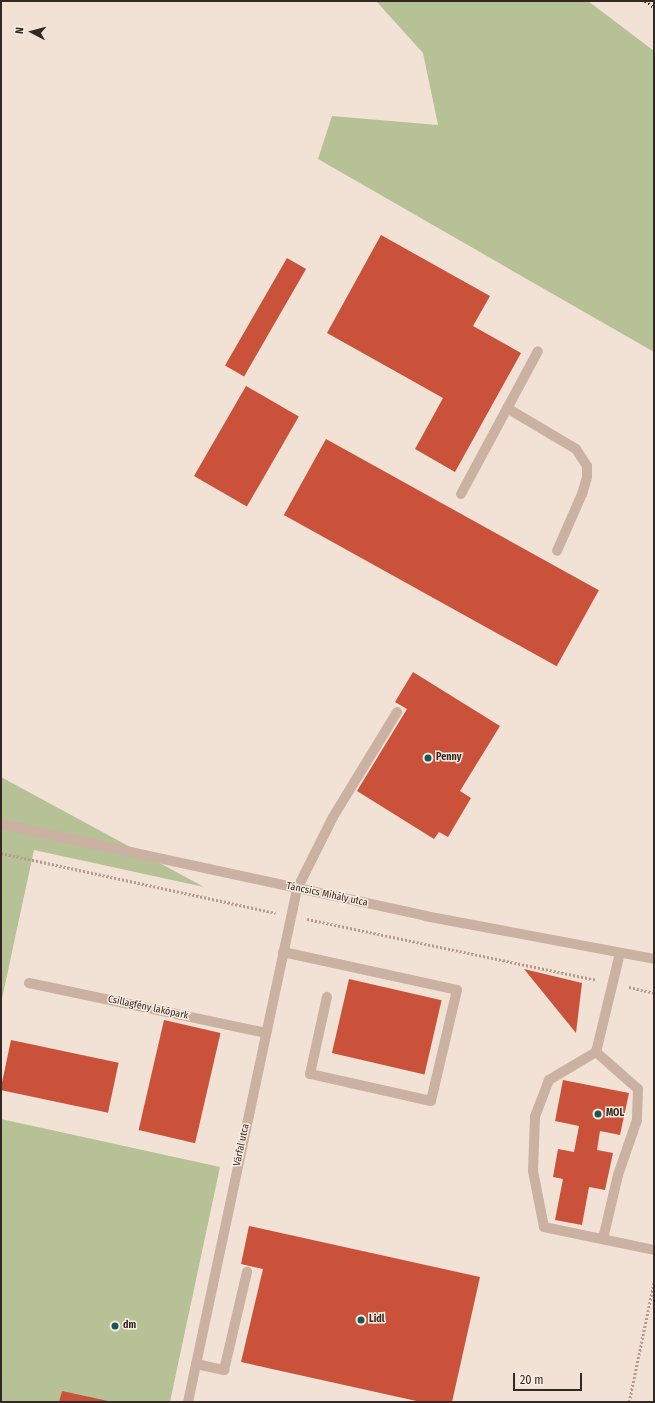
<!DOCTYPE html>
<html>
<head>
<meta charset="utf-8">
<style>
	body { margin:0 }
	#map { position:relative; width:655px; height:1403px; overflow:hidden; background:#f2e2d6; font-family:"Fira Sans Condensed",sans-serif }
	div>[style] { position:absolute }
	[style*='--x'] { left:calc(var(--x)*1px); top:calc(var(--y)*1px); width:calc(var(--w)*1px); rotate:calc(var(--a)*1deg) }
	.green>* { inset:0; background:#b6c196 }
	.building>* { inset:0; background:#cb523a; transform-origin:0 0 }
	.path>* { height:2.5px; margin-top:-1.25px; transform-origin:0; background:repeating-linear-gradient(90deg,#b59b8c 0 2px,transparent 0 4px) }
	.service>* { height:10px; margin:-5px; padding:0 5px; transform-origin:5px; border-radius:5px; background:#cab1a2 }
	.minor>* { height:10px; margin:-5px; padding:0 5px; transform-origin:5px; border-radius:5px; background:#cab1a2 }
	.rail>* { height:3px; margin-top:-1.5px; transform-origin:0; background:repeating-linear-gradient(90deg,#342825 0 1px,transparent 0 4px) }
	.dots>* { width:11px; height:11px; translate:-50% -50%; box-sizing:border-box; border:2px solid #f9ede2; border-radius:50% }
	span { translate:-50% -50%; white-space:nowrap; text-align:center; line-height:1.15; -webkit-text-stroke:3px #f9ede2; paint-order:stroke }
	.poi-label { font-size:10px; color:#342825; font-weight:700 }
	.left { translate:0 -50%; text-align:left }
	.street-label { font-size:10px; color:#342825 }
	.frame { position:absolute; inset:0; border:2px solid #342825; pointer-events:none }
	.north { position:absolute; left:12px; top:12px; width:40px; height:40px; -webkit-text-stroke:3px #f9ede2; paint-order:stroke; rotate:276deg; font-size:11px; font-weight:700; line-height:16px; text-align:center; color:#342825 }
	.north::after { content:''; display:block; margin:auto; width:14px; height:18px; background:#342825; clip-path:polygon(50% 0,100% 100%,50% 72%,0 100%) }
	.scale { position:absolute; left:513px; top:1373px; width:69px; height:18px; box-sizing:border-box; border:2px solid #342825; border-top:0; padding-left:5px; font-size:12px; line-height:14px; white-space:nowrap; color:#342825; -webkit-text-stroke:3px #f9ede2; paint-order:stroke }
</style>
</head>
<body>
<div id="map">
	<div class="green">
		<div style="clip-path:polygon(376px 1px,588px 1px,654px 51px,654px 352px,318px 159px,332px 116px,438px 125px,423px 53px)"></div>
		<div style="clip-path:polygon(1px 777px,204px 887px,34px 850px,1px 1003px)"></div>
		<div style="clip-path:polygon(1px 1119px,220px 1167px,170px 1402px,1px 1402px)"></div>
	</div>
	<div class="building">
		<div style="clip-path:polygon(381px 235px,490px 296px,473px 326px,521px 353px,455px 472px,415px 449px,443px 398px,327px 333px)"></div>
		<div style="left:287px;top:258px;width:22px;height:124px;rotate:30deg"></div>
		<div style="left:246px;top:386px;width:61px;height:104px;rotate:30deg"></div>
		<div style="left:326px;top:439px;width:312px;height:87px;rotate:29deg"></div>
		<div style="clip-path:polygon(413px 672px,500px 726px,460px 791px,471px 798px,448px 837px,439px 832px,434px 839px,357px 791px,407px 709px,395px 702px)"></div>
		<div style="clip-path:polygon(524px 969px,582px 983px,576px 1033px)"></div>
		<div style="left:349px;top:979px;width:95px;height:76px;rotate:13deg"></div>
		<div style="left:164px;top:1020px;width:58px;height:113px;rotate:13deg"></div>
		<div style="left:11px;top:1040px;width:110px;height:51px;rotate:12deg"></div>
		<div style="clip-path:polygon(563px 1080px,629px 1093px,620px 1135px,600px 1131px,597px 1150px,613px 1153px,605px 1190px,589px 1187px,582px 1225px,555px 1220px,563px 1179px,553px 1177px,558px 1149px,574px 1152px,579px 1126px,555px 1121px)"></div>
		<div style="clip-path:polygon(249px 1226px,480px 1277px,452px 1402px,421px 1402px,241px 1362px,263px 1269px,241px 1264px)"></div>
		<div style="clip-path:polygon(62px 1391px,108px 1401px,108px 1402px,59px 1402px)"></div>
	</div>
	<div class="path">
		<div style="--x:1;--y:853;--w:281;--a:12.3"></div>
		<div style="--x:307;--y:919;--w:296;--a:11.9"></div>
		<div style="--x:629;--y:987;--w:26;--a:13"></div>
		<div style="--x:629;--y:1402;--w:124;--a:-78.3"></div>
	</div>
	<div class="service">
		<div style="--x:507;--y:408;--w:80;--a:30.7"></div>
		<div style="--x:576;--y:449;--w:20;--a:57"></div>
		<div style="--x:587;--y:466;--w:11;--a:90"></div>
		<div style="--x:587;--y:477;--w:18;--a:106"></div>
		<div style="--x:582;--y:494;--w:62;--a:113.7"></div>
		<div style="--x:461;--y:494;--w:162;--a:-61.7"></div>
		<div style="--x:297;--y:889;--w:80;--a:-63.4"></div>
		<div style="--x:333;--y:817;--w:123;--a:-58.6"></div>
		<div style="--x:283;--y:952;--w:178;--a:12.3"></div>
		<div style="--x:457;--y:990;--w:114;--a:103.2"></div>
		<div style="--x:431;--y:1101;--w:124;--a:-167.4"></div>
		<div style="--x:310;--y:1074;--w:79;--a:-77.6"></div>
		<div style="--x:620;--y:953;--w:102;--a:103.6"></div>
		<div style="--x:596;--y:1052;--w:55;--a:149.2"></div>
		<div style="--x:549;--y:1080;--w:40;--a:111"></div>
		<div style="--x:535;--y:1117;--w:54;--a:92.1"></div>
		<div style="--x:533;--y:1171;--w:57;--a:78.9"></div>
		<div style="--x:544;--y:1227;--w:112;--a:11.8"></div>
		<div style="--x:29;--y:983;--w:242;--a:11.9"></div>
		<div style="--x:596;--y:1052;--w:56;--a:41.4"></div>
		<div style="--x:638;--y:1089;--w:31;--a:92"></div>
		<div style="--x:637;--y:1120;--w:58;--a:109.1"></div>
		<div style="--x:618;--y:1175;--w:66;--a:103.2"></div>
		<div style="--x:196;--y:1364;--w:29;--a:12"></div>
		<div style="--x:224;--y:1370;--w:101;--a:-76.8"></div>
	</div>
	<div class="minor">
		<div style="--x:1;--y:824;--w:434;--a:12.2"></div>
		<div style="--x:425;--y:916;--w:233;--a:10.6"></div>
		<div style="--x:188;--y:1402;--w:524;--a:-78"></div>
	</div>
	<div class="rail">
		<div style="--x:645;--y:1;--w:11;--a:34"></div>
	</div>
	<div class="dots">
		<div style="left:428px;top:758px;background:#195756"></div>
		<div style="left:598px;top:1114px;background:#195756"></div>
		<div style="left:361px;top:1320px;background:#195756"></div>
		<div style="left:115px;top:1326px;background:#195756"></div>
	</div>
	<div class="poi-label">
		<span class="left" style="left:436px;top:758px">Penny</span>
		<span class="left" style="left:606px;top:1114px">MOL</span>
		<span class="left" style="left:369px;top:1320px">Lidl</span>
		<span class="left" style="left:123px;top:1326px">dm</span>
	</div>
	<div class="street-label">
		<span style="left:327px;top:895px;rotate:12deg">Táncsics Mihály utca</span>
		<span style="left:148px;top:1008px;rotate:12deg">Csillagfény lakópark</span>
		<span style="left:242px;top:1145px;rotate:-78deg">Várfal utca</span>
	</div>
	<div class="frame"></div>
	<div class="north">N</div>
	<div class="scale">20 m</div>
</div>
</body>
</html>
